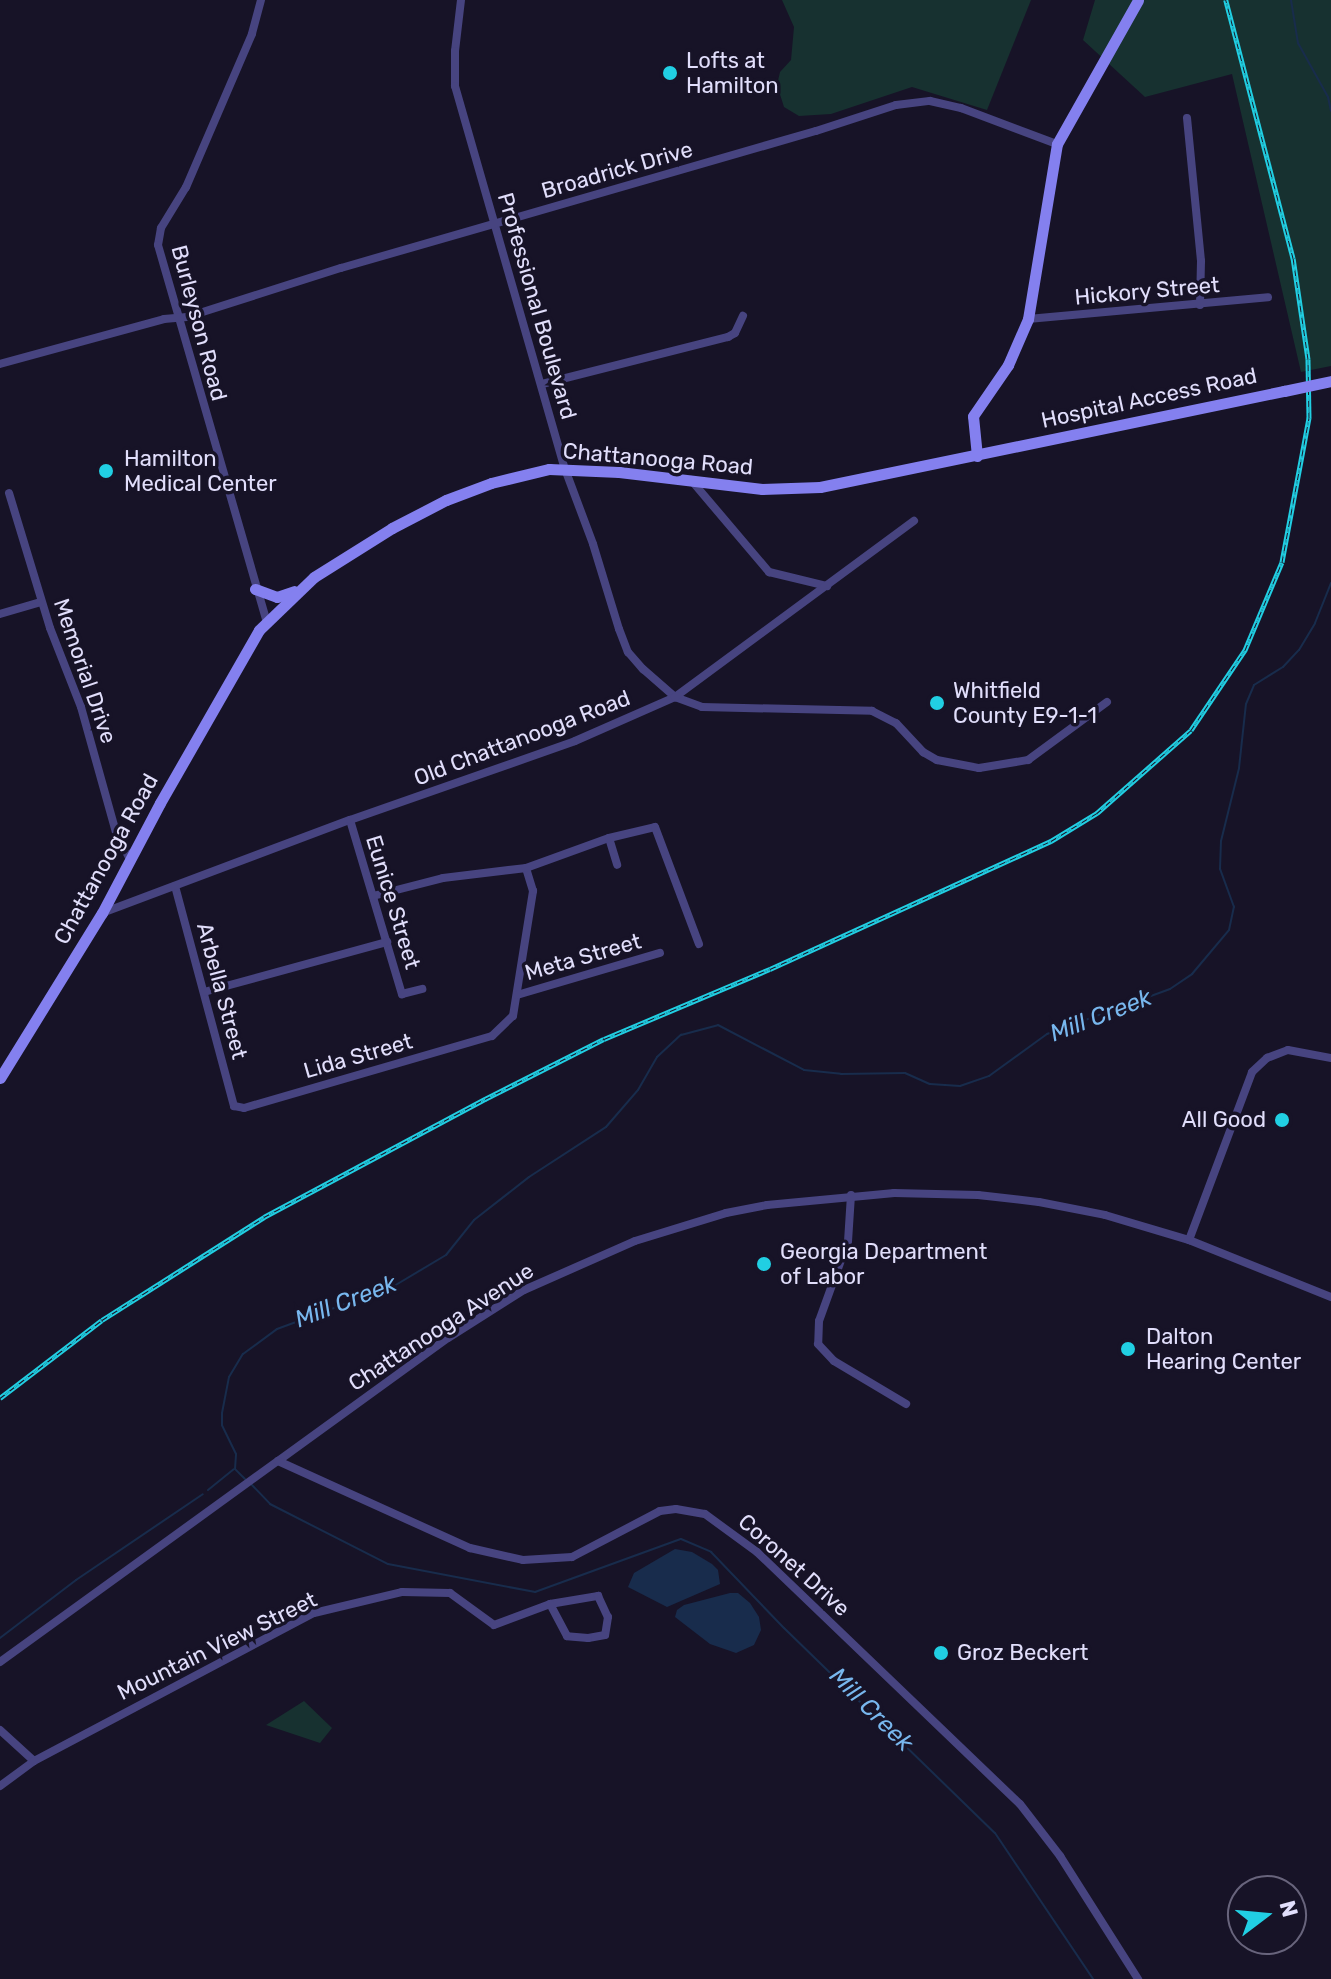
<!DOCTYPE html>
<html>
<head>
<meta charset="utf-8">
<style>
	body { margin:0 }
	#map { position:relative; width:1331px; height:1979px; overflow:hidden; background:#171327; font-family:Rubik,sans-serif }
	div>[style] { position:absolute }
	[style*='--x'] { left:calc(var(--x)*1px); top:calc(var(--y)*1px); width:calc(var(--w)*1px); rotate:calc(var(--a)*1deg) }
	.green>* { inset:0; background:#173130 }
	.water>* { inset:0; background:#182c4c }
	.stream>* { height:2px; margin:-1px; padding:0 1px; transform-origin:1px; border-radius:1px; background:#182c4c }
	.street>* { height:8px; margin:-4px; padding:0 4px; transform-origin:4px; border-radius:4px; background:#474480 }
	.secondary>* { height:11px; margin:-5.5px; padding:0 5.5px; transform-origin:5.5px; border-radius:5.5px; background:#8480ef }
	.rail>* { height:5px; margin-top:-2.5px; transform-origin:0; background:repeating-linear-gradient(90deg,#171327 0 6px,#21cfe3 0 12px); box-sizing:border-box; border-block:2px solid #21cfe3 }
	.secondary-bridge>* { height:11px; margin:-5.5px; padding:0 5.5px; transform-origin:5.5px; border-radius:5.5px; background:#8480ef }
	.dots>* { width:22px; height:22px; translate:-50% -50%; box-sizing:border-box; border:4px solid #171327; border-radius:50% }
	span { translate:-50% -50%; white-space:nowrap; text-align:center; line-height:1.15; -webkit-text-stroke:7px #171327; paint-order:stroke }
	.poi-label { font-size:22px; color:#e1defb }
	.left { translate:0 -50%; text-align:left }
	.right { translate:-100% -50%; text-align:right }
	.street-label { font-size:22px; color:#e1defb }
	.water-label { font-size:24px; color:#78b7ee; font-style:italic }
	.north { position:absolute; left:1227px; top:1875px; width:80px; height:80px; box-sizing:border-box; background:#171327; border:2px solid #68647c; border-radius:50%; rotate:74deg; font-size:22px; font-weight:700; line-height:32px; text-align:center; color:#e1defb }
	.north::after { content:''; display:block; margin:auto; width:28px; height:36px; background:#21cfe3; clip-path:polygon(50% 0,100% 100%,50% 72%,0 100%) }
</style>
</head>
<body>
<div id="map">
	<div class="green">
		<div style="clip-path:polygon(782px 0,1031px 0,987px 110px,912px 87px,831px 114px,799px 116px,784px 107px,777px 85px,780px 72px,791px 60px,794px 27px)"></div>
		<div style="clip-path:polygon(1095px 0,1331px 0,1331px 366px,1301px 372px,1232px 74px,1145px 97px,1083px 40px)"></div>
		<div style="clip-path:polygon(304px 1701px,332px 1728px,320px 1743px,266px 1725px)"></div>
	</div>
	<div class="water">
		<div style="clip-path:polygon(675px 1549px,692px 1552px,712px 1564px,718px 1570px,720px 1584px,667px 1607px,628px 1587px,634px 1573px)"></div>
		<div style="clip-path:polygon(730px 1593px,738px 1593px,750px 1603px,759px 1617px,761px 1630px,754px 1645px,736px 1653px,710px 1644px,675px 1617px,677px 1610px,684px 1605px)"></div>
	</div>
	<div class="stream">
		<div style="--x:1291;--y:0;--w:44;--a:80.8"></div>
		<div style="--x:1298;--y:43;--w:62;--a:60.9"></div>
		<div style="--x:1328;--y:97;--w:14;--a:78"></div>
		<div style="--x:245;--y:1479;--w:14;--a:-135"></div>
		<div style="--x:235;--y:1469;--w:15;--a:-86"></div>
		<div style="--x:236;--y:1454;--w:32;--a:-116"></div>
		<div style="--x:222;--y:1425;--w:12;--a:-90"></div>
		<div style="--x:222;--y:1413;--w:37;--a:-79"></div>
		<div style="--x:229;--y:1377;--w:27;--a:-59"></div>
		<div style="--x:243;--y:1354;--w:42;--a:-36.3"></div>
		<div style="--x:277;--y:1329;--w:125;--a:-20.2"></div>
		<div style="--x:394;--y:1286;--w:61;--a:-30.8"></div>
		<div style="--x:446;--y:1255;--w:45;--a:-51.3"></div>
		<div style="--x:474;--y:1220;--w:70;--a:-38"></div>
		<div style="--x:529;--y:1177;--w:92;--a:-33"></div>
		<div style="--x:606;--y:1127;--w:49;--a:-49.1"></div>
		<div style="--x:638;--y:1090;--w:38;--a:-60"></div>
		<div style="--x:657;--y:1057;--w:33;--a:-43"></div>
		<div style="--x:681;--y:1035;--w:38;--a:-15"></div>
		<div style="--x:718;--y:1025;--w:97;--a:27.6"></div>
		<div style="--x:804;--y:1070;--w:37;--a:6"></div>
		<div style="--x:841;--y:1074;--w:64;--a:-0.9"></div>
		<div style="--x:905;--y:1073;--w:27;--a:24"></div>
		<div style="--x:930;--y:1084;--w:30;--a:4"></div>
		<div style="--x:960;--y:1086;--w:31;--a:-19"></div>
		<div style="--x:989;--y:1076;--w:72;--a:-35.9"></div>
		<div style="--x:1047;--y:1034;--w:131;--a:-20.1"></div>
		<div style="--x:1170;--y:989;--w:27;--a:-34"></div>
		<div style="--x:1192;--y:974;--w:57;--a:-49.9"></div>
		<div style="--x:1229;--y:930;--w:24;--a:-78"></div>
		<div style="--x:1234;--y:907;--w:40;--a:-110.2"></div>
		<div style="--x:1220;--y:869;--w:28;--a:-88"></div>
		<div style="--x:1221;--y:841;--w:75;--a:-76.1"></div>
		<div style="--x:1239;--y:768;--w:64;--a:-83.8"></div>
		<div style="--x:1246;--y:704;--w:21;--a:-67"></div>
		<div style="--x:1254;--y:685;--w:34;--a:-32"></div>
		<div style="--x:1283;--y:667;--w:23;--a:-47"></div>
		<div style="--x:1299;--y:650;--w:31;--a:-59"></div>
		<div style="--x:1315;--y:623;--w:43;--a:-68.2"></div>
		<div style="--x:250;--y:1483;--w:29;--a:46"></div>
		<div style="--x:270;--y:1504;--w:132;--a:27"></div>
		<div style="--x:388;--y:1564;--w:150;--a:10.8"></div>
		<div style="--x:535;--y:1592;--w:155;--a:-20"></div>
		<div style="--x:681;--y:1539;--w:33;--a:23"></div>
		<div style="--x:711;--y:1552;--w:105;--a:46.2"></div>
		<div style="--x:784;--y:1628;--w:294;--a:44.2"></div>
		<div style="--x:995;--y:1833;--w:176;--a:56.1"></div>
		<div style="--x:208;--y:1490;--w:33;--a:-39"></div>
		<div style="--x:0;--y:1638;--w:96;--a:-37.3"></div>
		<div style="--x:76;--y:1580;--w:153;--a:-34.1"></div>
	</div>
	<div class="street">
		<div style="--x:261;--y:0;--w:35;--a:105"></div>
		<div style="--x:252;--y:34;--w:167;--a:113.3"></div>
		<div style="--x:186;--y:187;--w:48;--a:121.4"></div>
		<div style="--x:161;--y:228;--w:17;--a:100"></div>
		<div style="--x:158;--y:245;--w:390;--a:73.9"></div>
		<div style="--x:461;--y:0;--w:51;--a:96.7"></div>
		<div style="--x:455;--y:51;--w:35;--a:90"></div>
		<div style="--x:455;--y:86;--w:398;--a:74"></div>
		<div style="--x:565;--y:469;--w:80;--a:69.5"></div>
		<div style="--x:593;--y:544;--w:89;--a:73"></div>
		<div style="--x:619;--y:629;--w:25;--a:69"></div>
		<div style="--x:628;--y:652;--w:23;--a:49"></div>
		<div style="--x:643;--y:669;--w:43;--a:41.2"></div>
		<div style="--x:675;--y:697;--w:29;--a:20"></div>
		<div style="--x:702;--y:707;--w:170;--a:1.3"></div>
		<div style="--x:872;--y:711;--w:27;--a:27"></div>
		<div style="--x:896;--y:723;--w:40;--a:47"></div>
		<div style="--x:923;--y:752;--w:16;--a:30"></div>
		<div style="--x:937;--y:760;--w:43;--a:10.8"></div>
		<div style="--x:979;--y:768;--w:50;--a:-9.3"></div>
		<div style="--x:1028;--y:760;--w:98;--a:-36.3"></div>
		<div style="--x:1187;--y:118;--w:144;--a:84.4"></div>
		<div style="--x:1201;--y:261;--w:44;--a:91.3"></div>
		<div style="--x:1028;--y:319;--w:241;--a:-5.2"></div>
		<div style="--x:0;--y:364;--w:170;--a:-15.3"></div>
		<div style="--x:164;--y:319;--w:23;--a:-5"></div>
		<div style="--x:187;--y:317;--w:162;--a:-17.7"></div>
		<div style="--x:341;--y:268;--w:494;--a:-16.1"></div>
		<div style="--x:816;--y:131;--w:84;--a:-18"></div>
		<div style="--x:896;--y:105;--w:34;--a:-7"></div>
		<div style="--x:930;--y:101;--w:32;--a:13"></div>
		<div style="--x:961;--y:108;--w:103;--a:20.6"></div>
		<div style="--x:542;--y:384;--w:192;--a:-14.2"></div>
		<div style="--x:728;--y:337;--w:8;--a:-30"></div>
		<div style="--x:735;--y:333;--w:19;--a:-65"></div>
		<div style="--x:691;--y:480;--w:121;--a:49.7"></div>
		<div style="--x:769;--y:572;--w:60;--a:13.6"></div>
		<div style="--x:9;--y:493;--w:141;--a:73.1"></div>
		<div style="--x:50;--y:628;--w:85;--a:68.6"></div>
		<div style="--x:81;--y:707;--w:130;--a:74.4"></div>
		<div style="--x:116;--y:832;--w:31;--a:63"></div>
		<div style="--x:0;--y:614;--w:43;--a:-16.3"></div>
		<div style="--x:350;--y:820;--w:182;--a:73.4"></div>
		<div style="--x:402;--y:994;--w:21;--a:-14"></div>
		<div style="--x:609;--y:838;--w:28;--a:73"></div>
		<div style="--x:175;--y:886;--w:228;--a:75"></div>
		<div style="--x:234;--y:1106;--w:10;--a:11"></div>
		<div style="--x:244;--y:1108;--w:258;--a:-16.2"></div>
		<div style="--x:492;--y:1036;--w:29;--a:-44"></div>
		<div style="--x:513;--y:1016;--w:127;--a:-80.9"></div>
		<div style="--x:533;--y:891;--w:24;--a:-107"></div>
		<div style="--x:373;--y:896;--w:72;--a:-14.4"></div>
		<div style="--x:443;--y:878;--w:84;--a:-6.9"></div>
		<div style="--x:526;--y:868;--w:88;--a:-19.9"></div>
		<div style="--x:609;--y:838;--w:47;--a:-13.4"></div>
		<div style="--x:655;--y:827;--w:125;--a:69.4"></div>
		<div style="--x:102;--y:913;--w:265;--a:-20.6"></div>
		<div style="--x:350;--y:820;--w:238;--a:-19.3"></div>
		<div style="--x:575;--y:741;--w:109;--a:-23.7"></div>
		<div style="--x:675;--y:697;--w:297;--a:-36.4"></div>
		<div style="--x:204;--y:992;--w:190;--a:-15.3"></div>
		<div style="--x:517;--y:995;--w:149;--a:-16.4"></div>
		<div style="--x:851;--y:1195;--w:46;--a:93.7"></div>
		<div style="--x:848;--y:1241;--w:85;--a:109.9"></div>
		<div style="--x:819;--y:1321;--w:23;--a:92"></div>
		<div style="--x:818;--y:1344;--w:23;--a:47"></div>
		<div style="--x:834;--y:1361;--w:84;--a:30.8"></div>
		<div style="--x:1189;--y:1240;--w:179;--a:-69.4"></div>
		<div style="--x:1252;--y:1072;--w:21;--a:-43"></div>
		<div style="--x:1267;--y:1058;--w:22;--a:-21"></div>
		<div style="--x:1288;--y:1050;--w:44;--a:10.5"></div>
		<div style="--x:278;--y:1461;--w:210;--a:-35.9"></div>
		<div style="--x:448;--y:1338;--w:90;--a:-32.3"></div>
		<div style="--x:524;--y:1290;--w:121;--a:-23.8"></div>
		<div style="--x:635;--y:1241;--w:95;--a:-17.1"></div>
		<div style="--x:726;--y:1213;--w:42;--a:-11"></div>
		<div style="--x:767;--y:1205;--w:128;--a:-5.4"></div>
		<div style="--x:894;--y:1193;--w:84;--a:1.4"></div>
		<div style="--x:978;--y:1195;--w:61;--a:6.5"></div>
		<div style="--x:1039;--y:1202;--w:67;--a:11.1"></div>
		<div style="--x:1105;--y:1215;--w:88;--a:16.6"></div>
		<div style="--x:1189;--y:1240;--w:153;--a:21.9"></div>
		<div style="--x:0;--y:1662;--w:343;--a:-35.9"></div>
		<div style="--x:278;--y:1461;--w:211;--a:24.4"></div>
		<div style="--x:470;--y:1548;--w:54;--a:12.8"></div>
		<div style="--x:523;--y:1560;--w:49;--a:-3.5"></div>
		<div style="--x:572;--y:1557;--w:99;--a:-27.6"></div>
		<div style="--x:660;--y:1511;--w:16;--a:-7"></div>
		<div style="--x:676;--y:1509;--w:29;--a:10"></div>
		<div style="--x:705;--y:1514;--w:64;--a:36.2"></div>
		<div style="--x:757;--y:1552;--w:364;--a:43.8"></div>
		<div style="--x:1020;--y:1804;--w:66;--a:52.4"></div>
		<div style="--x:1060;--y:1856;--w:146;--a:57.6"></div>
		<div style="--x:0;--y:1730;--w:46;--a:42.4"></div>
		<div style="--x:0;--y:1786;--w:42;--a:-36.3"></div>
		<div style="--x:34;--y:1761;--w:317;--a:-27.9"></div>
		<div style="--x:314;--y:1613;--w:90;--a:-13.4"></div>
		<div style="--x:402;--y:1592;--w:48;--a:1.2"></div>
		<div style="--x:450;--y:1593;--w:54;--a:36"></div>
		<div style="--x:494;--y:1625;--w:60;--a:-20.6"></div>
		<div style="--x:550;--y:1604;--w:49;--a:-9.5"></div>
		<div style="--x:598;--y:1596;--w:23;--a:65"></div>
		<div style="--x:608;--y:1617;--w:18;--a:99"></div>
		<div style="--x:605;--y:1635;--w:17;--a:170"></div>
		<div style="--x:588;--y:1638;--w:21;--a:-175"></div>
		<div style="--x:567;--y:1636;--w:36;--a:-118"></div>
	</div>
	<div class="secondary">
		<div style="--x:977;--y:456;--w:40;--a:-95.7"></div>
		<div style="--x:973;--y:416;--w:62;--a:-55.5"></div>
		<div style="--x:1008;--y:365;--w:50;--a:-66.5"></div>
		<div style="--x:1028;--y:319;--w:177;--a:-80.6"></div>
		<div style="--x:1057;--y:144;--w:165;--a:-60.6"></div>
		<div style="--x:255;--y:589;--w:23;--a:20"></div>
		<div style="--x:277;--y:597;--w:18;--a:-19"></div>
		<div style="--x:0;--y:1078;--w:194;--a:-58.3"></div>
		<div style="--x:102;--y:913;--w:124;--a:-62.2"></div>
		<div style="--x:160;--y:803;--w:199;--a:-60.2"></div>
		<div style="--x:259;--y:630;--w:76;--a:-43.9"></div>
		<div style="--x:314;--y:577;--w:92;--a:-32.1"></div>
		<div style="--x:392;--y:528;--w:61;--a:-27.4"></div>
		<div style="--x:446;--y:500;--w:48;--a:-20.7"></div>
		<div style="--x:491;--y:483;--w:60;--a:-13.6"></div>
		<div style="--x:549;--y:469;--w:70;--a:2.5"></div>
		<div style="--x:619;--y:472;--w:144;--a:6.8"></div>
		<div style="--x:762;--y:489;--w:58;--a:-2"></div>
		<div style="--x:820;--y:487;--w:474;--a:-11.7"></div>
	</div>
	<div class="rail">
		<div style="--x:0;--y:1398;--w:128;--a:-37.4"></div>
		<div style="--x:102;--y:1320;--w:192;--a:-32.4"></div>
		<div style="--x:264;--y:1217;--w:251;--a:-28.1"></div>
		<div style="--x:485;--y:1099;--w:133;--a:-26.8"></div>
		<div style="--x:604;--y:1039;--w:180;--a:-22.9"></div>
		<div style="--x:770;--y:969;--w:309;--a:-24.5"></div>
		<div style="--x:1051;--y:841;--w:54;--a:-31.3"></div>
		<div style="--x:1097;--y:813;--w:125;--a:-41.4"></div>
		<div style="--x:1191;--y:730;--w:97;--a:-56"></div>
		<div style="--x:1245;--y:650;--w:95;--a:-67.2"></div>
		<div style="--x:1282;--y:562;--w:147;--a:-79.4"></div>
		<div style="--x:1309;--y:418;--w:59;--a:-91"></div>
		<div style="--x:1308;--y:359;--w:102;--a:-98.4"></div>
		<div style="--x:1293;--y:258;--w:267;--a:-104.6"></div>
	</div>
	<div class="secondary-bridge">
		<div style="--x:1284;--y:391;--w:48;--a:-12"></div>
	</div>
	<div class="dots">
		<div style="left:670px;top:73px;background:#21cfe3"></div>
		<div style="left:106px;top:471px;background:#21cfe3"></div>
		<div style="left:937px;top:703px;background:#21cfe3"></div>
		<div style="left:1282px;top:1120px;background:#21cfe3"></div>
		<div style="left:764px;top:1264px;background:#21cfe3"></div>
		<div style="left:1128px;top:1349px;background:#21cfe3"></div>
		<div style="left:941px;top:1653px;background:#21cfe3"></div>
	</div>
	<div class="poi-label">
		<span class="left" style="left:686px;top:73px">Lofts at<br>Hamilton</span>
		<span class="left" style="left:124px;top:471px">Hamilton<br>Medical Center</span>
		<span class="left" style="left:953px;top:703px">Whitfield<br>County E9-1-1</span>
		<span class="right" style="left:1266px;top:1120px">All Good</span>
		<span class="left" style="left:780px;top:1264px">Georgia Department<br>of Labor</span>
		<span class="left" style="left:1146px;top:1349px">Dalton<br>Hearing Center</span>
		<span class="left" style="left:957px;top:1653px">Groz Beckert</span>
	</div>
	<div class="street-label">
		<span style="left:617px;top:170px;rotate:-16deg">Broadrick Drive</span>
		<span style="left:1147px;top:291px;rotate:-5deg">Hickory Street</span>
		<span style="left:537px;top:306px;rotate:74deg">Professional Boulevard</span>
		<span style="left:199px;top:323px;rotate:75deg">Burleyson Road</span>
		<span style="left:1149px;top:398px;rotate:-12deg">Hospital Access Road</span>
		<span style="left:658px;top:459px;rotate:5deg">Chattanooga Road</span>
		<span style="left:85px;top:671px;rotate:71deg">Memorial Drive</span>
		<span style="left:522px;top:738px;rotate:-21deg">Old Chattanooga Road</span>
		<span style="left:106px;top:859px;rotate:-61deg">Chattanooga Road</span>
		<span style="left:393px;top:902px;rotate:73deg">Eunice Street</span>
		<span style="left:583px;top:957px;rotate:-16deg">Meta Street</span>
		<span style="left:222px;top:991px;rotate:75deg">Arbella Street</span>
		<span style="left:358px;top:1056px;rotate:-16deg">Lida Street</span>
		<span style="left:441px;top:1327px;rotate:-33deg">Chattanooga Avenue</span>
		<span style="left:794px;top:1565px;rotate:42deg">Coronet Drive</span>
		<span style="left:217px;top:1646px;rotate:-26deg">Mountain View Street</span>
	</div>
	<div class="water-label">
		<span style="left:1101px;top:1016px;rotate:-21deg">Mill Creek</span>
		<span style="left:346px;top:1302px;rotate:-21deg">Mill Creek</span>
		<span style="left:871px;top:1710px;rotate:45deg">Mill Creek</span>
	</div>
	<div class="north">N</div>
</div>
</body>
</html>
